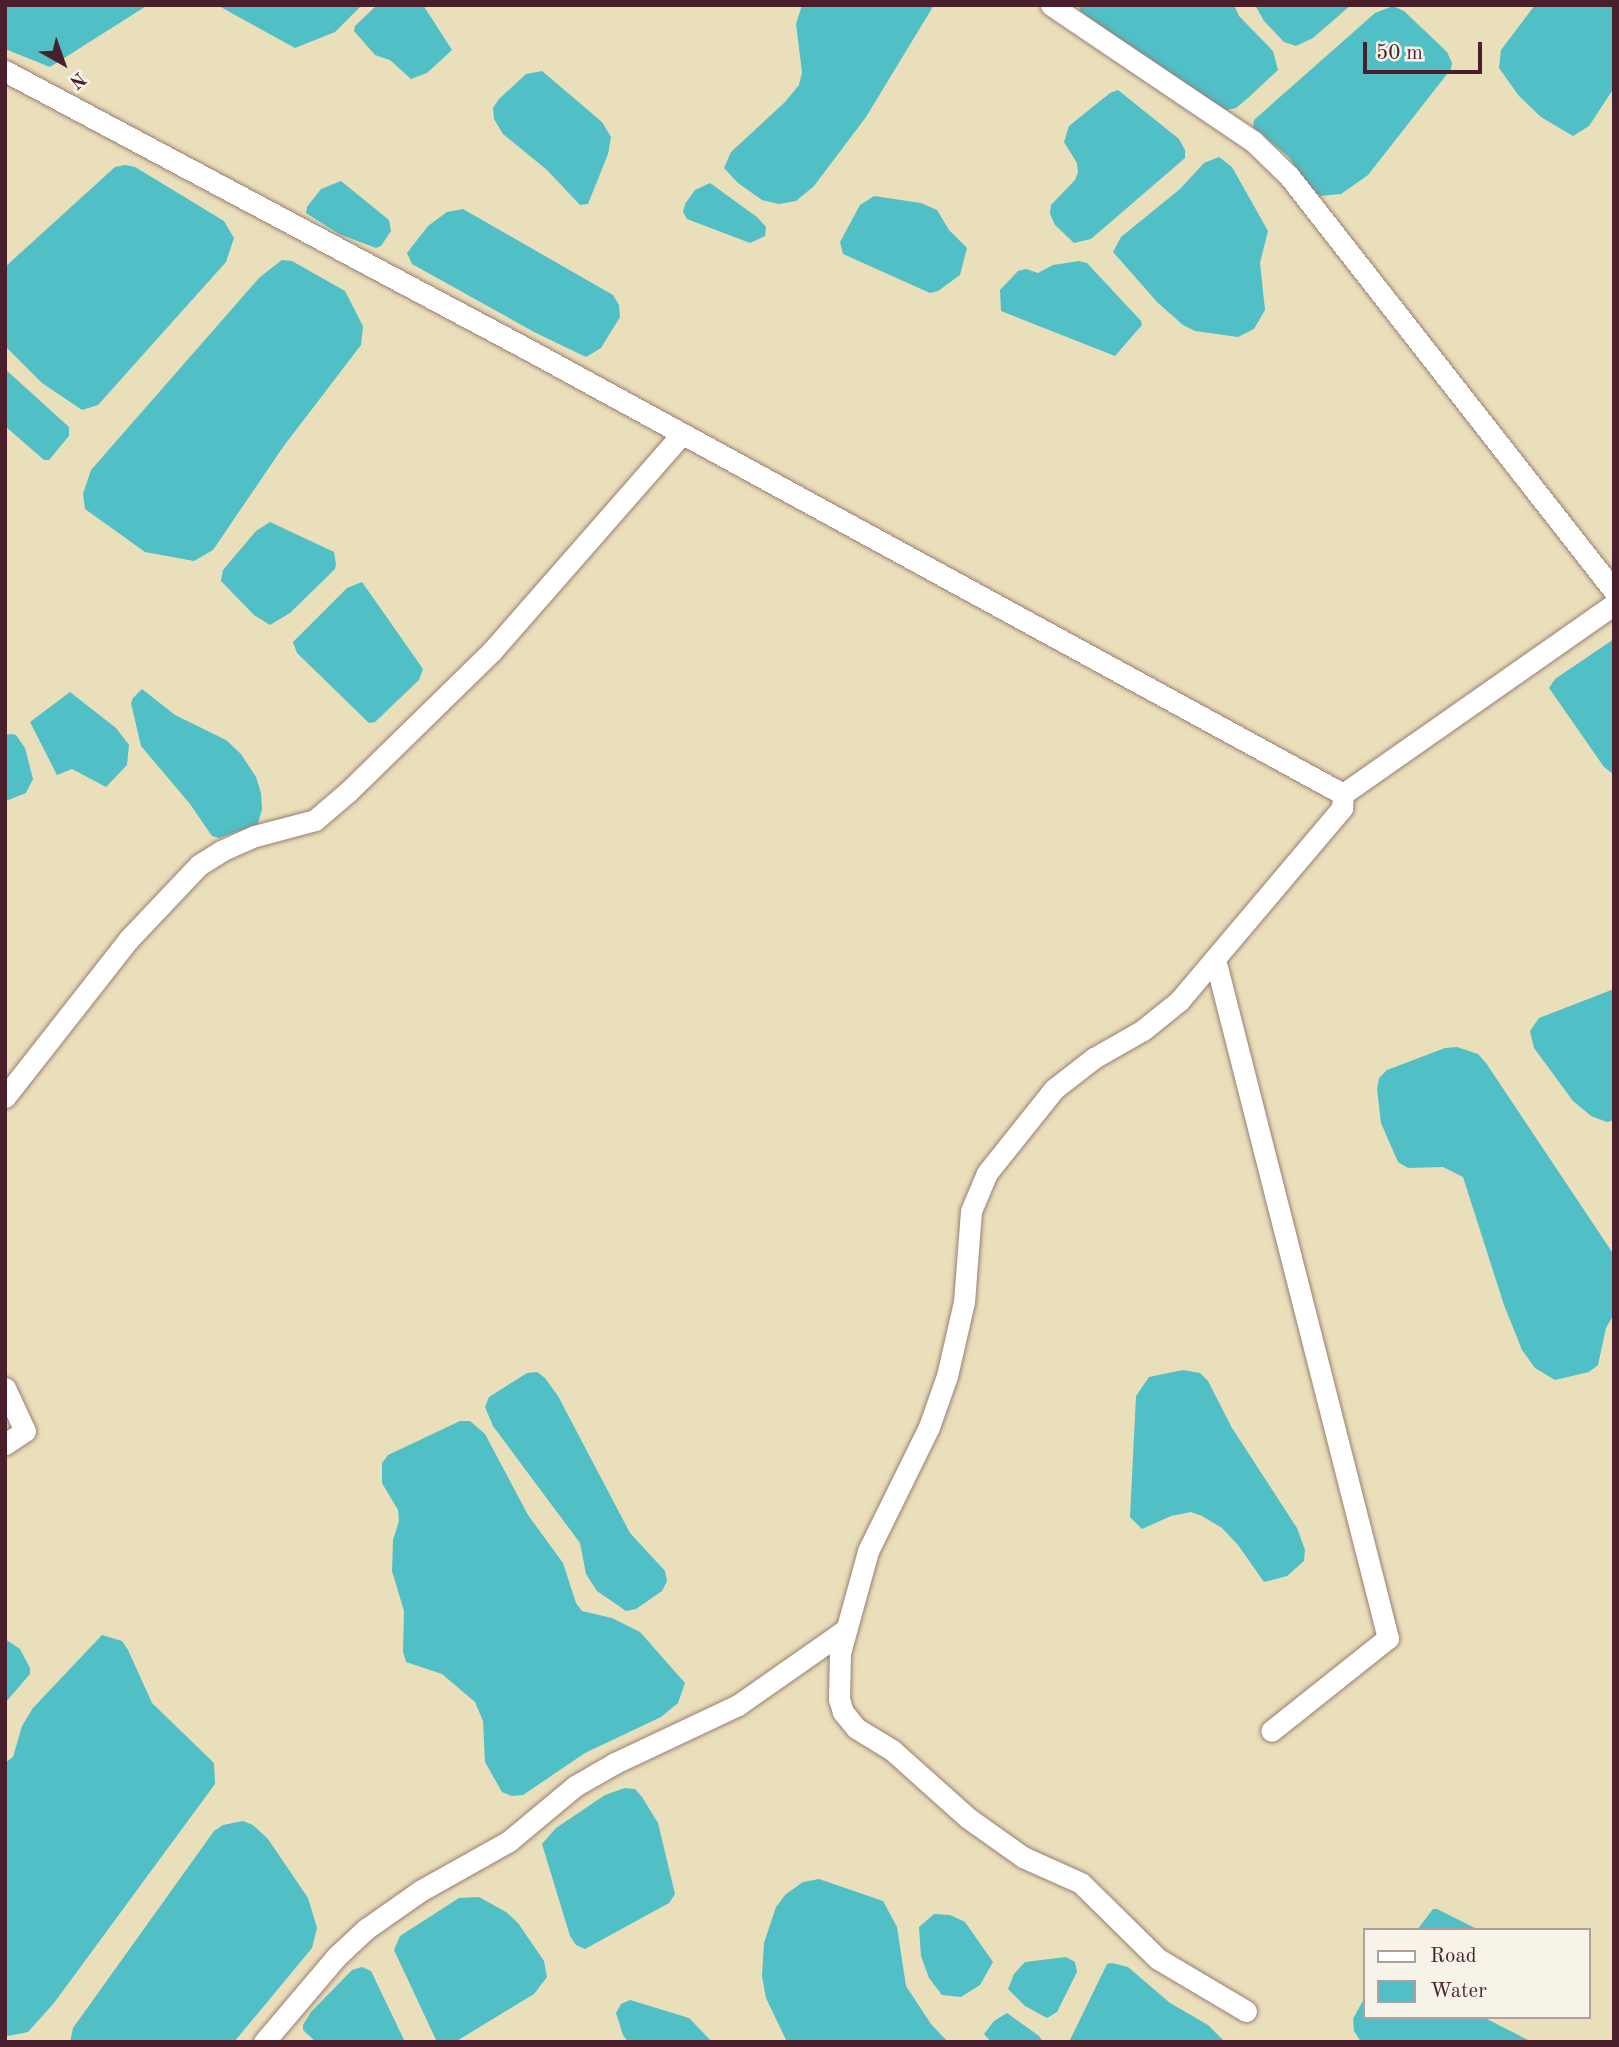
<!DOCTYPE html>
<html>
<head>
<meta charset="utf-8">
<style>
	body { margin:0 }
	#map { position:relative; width:1619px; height:2047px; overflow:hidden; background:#eadfbb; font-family:"Old Standard TT",serif }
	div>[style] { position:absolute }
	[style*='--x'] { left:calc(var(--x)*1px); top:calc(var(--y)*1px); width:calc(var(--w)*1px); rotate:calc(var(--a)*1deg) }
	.water>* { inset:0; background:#50bfc6 }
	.roads { filter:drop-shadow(0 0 2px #9a7f73) drop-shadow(0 0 2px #9a7f73) }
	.minor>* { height:21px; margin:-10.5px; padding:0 10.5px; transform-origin:10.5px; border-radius:10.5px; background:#fff }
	span { translate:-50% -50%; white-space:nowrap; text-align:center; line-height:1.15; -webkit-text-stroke:5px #f7f3e8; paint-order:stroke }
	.frame { position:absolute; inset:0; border:7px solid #4a1f2b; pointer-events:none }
	.legend { position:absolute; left:1363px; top:1928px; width:228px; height:91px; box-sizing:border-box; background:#f7f3e8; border:2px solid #b29e9c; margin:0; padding:9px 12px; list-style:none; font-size:21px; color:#4a1f2b }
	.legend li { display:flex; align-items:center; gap:14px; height:35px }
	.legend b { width:35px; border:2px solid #b29e9c }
	.north { position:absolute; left:28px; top:28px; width:70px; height:70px; -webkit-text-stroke:5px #f7f3e8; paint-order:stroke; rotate:140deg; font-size:19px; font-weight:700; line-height:28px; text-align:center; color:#4a1f2b }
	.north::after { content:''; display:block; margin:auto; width:24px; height:32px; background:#4a1f2b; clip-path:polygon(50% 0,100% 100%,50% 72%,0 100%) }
	.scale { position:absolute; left:1363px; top:42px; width:119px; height:32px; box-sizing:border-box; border:4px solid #4a1f2b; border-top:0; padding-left:9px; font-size:21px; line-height:24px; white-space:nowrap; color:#4a1f2b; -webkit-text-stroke:5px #f7f3e8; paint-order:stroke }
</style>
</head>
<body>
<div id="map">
	<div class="water">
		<div style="clip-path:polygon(5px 5px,148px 5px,50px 67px,5px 49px)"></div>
		<div style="clip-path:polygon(217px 5px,362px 5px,335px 32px,295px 48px)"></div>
		<div style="clip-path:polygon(377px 5px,423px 5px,452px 50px,427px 73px,411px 79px,390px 60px,375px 55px,354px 31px,355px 26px)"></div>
		<div style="clip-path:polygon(802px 5px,934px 5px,866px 117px,814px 186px,796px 201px,779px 204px,762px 200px,738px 183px,724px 168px,731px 152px,785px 102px,799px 85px,802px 72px,796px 24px)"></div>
		<div style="clip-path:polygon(1079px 5px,1234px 5px,1239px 16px,1273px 51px,1278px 70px,1248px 98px,1236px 108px,1226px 110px,1190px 89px,1080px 11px)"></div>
		<div style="clip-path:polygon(1255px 5px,1351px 5px,1313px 38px,1296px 46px,1284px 42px,1264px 21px)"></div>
		<div style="clip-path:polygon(1535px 5px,1614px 5px,1614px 88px,1589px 126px,1573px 136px,1541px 117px,1519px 96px,1499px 68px,1501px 50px)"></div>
		<div style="clip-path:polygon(1393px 6px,1404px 11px,1447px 52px,1452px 63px,1451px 69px,1368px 175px,1341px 194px,1320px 196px,1310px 189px,1289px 157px,1253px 127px,1254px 120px,1375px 13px)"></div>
		<div style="clip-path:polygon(542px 71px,602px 122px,611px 137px,608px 154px,588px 204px,580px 205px,547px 170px,503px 134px,494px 119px,493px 108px,499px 99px,526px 74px)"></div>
		<div style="clip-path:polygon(1118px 90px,1179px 139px,1185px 150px,1185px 158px,1091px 239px,1074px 243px,1055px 225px,1050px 214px,1051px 205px,1075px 180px,1078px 172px,1077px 163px,1064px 142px,1069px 126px,1110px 93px)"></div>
		<div style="clip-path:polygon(1219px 157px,1232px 167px,1268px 231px,1260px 263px,1265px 310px,1254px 329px,1238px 337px,1195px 331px,1183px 325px,1158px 303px,1113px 252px,1121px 237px,1180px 189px,1204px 163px)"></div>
		<div style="clip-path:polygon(125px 165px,135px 167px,224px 221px,234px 238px,226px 262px,98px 405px,82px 410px,42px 383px,5px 346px,5px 267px,115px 167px)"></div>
		<div style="clip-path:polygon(341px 181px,389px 220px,391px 231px,381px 246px,376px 248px,339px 234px,306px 213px,307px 207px,321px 189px)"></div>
		<div style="clip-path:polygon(710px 183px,757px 217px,766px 227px,765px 236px,750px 243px,687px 219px,683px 212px,685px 204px,695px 190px)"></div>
		<div style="clip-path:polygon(874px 196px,921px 203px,937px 210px,949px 230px,967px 248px,960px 275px,938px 291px,930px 293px,843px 254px,840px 242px,860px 205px)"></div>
		<div style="clip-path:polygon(463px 209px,613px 295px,619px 305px,620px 317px,601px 348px,586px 357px,534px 332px,412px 264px,407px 253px,428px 226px,447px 212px)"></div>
		<div style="clip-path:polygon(282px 260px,292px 261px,345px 291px,363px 326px,361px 345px,283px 447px,213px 550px,194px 561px,145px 552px,85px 509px,83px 494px,91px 470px,260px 277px)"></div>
		<div style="clip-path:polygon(1079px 261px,1087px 263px,1141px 321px,1142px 325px,1115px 356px,1001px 311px,1000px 290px,1018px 271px,1026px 269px,1038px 273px,1053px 265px)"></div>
		<div style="clip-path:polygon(5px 369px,69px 427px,69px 436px,49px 460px,44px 460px,5px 426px)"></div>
		<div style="clip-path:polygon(270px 522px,334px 552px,336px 564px,335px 569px,290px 613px,270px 625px,254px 615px,221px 581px,223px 570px,256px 531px)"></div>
		<div style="clip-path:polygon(362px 582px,423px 669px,419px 680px,375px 722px,369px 723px,297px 653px,293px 642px,347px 588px)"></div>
		<div style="clip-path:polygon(1614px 639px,1614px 774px,1613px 774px,1604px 767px,1549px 688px,1555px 679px)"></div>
		<div style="clip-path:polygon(142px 689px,175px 715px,226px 740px,241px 754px,256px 777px,261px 793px,262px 809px,258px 824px,219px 838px,212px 836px,190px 804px,141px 746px,131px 703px,133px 698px)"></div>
		<div style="clip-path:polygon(70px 692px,116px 728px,129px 745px,127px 765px,106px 787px,72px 769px,57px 775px,30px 722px)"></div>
		<div style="clip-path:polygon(11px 734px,16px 735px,25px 748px,33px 779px,26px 793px,6px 801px,5px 735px)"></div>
		<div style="clip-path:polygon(1614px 989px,1614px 1120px,1607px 1122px,1591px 1116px,1573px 1101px,1534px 1048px,1530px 1031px,1539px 1018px)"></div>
		<div style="clip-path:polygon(1457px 1047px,1478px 1054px,1486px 1063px,1614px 1255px,1614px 1314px,1606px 1328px,1598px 1365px,1589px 1372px,1555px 1380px,1535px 1368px,1522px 1350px,1504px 1305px,1463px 1177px,1443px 1167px,1408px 1168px,1398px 1162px,1381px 1123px,1377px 1089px,1379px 1078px,1387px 1070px,1445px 1048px)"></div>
		<div style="clip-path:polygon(1183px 1370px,1200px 1373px,1208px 1381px,1232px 1428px,1297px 1528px,1305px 1550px,1304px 1561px,1287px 1576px,1264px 1582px,1238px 1545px,1222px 1528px,1202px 1516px,1191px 1512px,1171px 1516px,1142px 1529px,1130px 1517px,1136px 1396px,1149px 1377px)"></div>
		<div style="clip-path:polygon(537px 1372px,545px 1378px,558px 1396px,630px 1533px,665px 1571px,667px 1581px,662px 1591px,636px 1609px,626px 1611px,597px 1591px,586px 1574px,580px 1543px,493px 1426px,485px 1407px,489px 1397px,527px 1373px)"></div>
		<div style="clip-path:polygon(460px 1421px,470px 1421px,485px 1434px,528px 1515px,563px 1563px,576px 1603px,582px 1611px,612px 1618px,640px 1632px,685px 1683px,678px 1703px,661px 1717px,585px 1753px,523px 1795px,512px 1796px,502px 1792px,485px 1762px,483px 1721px,475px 1702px,442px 1674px,406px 1662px,403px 1652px,404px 1611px,392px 1571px,393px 1540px,399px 1521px,398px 1510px,382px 1483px,382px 1463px,388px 1455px)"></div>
		<div style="clip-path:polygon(102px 1635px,122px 1641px,128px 1650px,152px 1703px,214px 1763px,215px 1784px,54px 2003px,28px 2032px,8px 2036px,5px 2033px,5px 1763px,13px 1757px,22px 1726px,33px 1708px)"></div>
		<div style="clip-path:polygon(5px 1639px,20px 1649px,30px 1668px,30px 1674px,5px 1703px)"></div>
		<div style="clip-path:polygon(625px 1788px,635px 1789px,642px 1797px,658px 1823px,675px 1894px,669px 1903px,585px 1949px,576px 1945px,570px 1936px,542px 1844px,556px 1828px,605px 1795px)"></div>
		<div style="clip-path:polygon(243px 1821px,253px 1825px,268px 1839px,308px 1898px,317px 1928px,312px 1948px,234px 2042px,70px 2042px,73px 2028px,214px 1831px,223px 1825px)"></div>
		<div style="clip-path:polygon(819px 1879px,883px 1901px,897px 1927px,906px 1986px,931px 2024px,948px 2042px,787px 2042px,766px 1998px,762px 1976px,764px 1943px,776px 1907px,786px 1894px,803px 1882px)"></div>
		<div style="clip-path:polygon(479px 1897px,506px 1912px,518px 1923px,544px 1961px,547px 1977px,534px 1994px,455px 2042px,437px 2042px,394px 1950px,400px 1936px,459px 1898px)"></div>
		<div style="clip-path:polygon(1433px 1909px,1437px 1909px,1479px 1930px,1417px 1930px)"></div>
		<div style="clip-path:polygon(934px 1914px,950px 1915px,965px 1922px,993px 1962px,980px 1985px,961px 1997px,942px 1995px,929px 1978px,921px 1956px,919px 1927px)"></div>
		<div style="clip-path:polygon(1066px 1957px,1075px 1962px,1077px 1972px,1057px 2012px,1047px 2018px,1025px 2006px,1008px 1989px,1014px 1974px,1025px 1962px)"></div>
		<div style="clip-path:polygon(1112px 1963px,1128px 1967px,1170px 2003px,1208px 2025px,1225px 2042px,1069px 2042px,1107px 1964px)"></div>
		<div style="clip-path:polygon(362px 1967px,371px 1971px,405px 2042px,316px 2042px,303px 2030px,303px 2025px,311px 2012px,352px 1970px)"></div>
		<div style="clip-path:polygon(1365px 1997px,1365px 2017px,1483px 2017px,1532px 2042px,1361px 2042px,1354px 2031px,1353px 2019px)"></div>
		<div style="clip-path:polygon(630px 2000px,689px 2018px,712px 2042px,628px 2042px,623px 2035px,616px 2013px,621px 2004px)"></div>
		<div style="clip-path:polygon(1007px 2013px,1039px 2036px,1043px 2042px,991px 2042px,984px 2034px,994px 2021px)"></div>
	</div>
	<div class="roads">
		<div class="minor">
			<div style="--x:1051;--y:5;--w:244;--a:34"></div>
			<div style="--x:1253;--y:141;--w:50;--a:44.2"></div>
			<div style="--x:1289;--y:176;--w:527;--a:51.93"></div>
			<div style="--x:5;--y:71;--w:594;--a:28.03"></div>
			<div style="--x:529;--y:350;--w:927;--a:28.61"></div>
			<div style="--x:1343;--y:794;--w:331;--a:-35"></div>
			<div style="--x:1215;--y:959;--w:701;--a:75.71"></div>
			<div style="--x:1388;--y:1638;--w:149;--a:141.5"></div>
			<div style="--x:5;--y:1097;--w:199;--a:-51.9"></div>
			<div style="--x:128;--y:940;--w:103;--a:-46.6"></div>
			<div style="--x:199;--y:865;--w:26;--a:-32"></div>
			<div style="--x:221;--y:851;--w:37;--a:-24"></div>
			<div style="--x:255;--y:836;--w:62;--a:-14.9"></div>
			<div style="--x:315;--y:820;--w:45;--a:-40.5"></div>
			<div style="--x:349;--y:791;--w:200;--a:-44.4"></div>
			<div style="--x:492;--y:651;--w:288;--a:-48.8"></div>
			<div style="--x:5;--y:1388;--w:47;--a:65.1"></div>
			<div style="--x:25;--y:1431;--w:24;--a:147"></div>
			<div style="--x:1246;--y:2011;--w:102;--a:-149.4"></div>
			<div style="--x:1158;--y:1959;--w:108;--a:-135.4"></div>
			<div style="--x:1081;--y:1883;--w:64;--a:-155.9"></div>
			<div style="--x:1023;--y:1857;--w:67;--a:-144.7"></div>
			<div style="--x:968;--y:1818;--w:102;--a:-138.2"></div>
			<div style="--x:892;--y:1750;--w:42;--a:-148.6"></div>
			<div style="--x:856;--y:1728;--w:21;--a:-129"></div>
			<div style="--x:843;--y:1712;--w:14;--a:-107"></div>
			<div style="--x:839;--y:1699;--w:46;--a:-88.8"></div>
			<div style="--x:840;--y:1653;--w:106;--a:-74.6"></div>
			<div style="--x:868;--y:1551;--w:138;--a:-63.8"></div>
			<div style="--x:929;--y:1427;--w:54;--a:-70.6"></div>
			<div style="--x:947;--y:1376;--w:76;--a:-77.1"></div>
			<div style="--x:964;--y:1302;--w:91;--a:-85.6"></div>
			<div style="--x:971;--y:1211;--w:41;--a:-67.2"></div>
			<div style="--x:987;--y:1173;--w:107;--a:-51.4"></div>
			<div style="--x:1054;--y:1089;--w:51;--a:-37.8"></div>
			<div style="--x:1094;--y:1058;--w:56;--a:-29.7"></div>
			<div style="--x:1143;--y:1030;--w:46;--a:-38.9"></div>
			<div style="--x:1179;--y:1001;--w:253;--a:-49.8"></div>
			<div style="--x:1342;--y:808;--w:14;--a:-86"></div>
			<div style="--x:264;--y:2042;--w:111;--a:-49.7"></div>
			<div style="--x:336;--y:1957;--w:41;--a:-43"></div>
			<div style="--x:366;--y:1929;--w:66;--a:-35.1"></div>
			<div style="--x:420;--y:1891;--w:102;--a:-29.3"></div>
			<div style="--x:509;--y:1841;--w:86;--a:-39.8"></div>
			<div style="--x:575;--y:1786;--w:46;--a:-29.9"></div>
			<div style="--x:615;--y:1763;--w:136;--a:-25.2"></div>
			<div style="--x:738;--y:1705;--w:131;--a:-35"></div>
		</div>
	</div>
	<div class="frame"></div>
	<ul class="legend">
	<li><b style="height:9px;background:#fff"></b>Road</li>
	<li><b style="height:19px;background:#50bfc6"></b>Water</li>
	</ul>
	<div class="north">N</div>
	<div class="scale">50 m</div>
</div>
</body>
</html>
